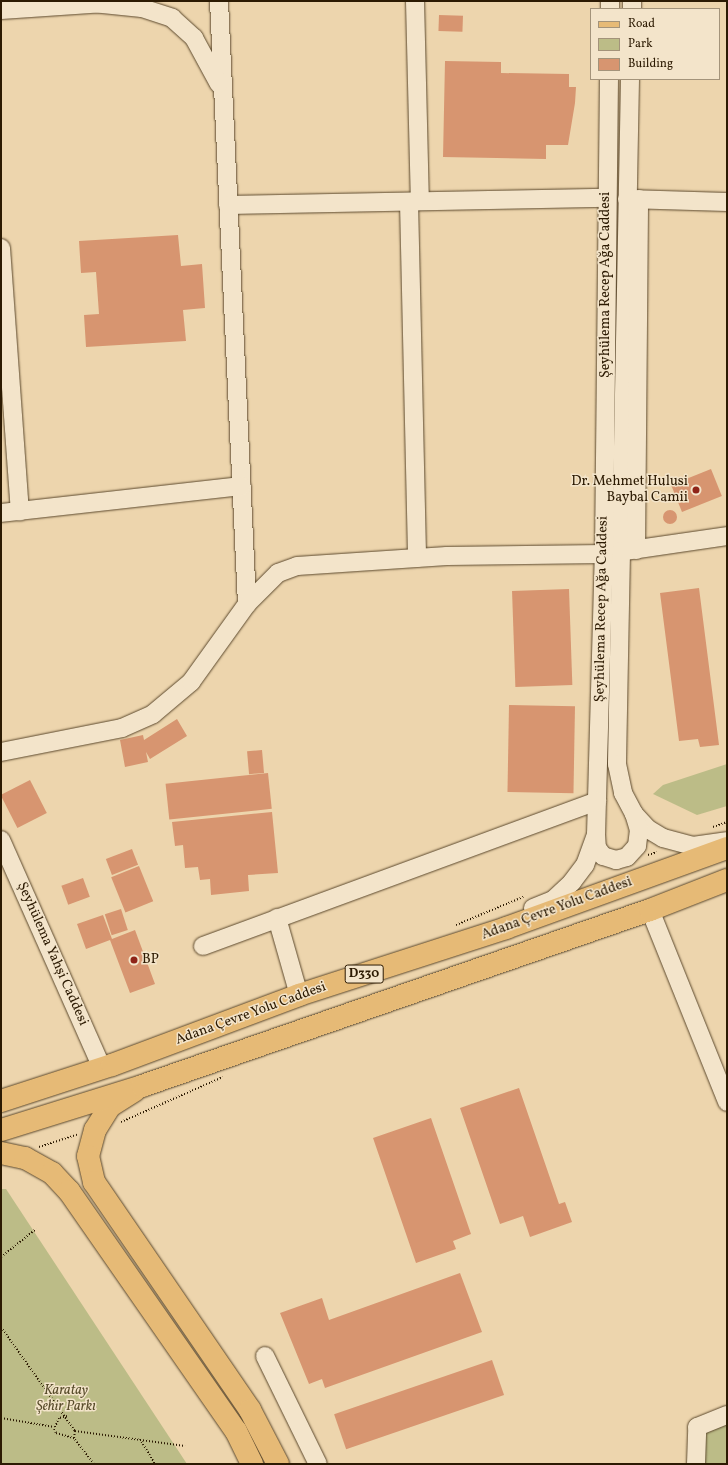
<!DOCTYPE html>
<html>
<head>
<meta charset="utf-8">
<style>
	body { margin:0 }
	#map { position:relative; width:728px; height:1465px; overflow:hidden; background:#edd5ad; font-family:Vollkorn,serif }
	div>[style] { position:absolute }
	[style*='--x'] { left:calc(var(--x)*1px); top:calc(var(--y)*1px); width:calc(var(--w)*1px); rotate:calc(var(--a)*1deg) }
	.green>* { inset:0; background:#bcbc87 }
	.building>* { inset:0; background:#d79570; transform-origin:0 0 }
	.round { border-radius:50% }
	.path>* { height:2px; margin-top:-1px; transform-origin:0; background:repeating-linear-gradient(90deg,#2c1a02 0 1px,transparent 0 3px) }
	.roads { filter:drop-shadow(0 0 1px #5c492d) drop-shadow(0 0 1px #5c492d) }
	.minor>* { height:18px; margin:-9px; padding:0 9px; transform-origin:9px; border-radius:9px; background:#f3e4ca }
	.major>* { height:22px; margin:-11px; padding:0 11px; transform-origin:11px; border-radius:11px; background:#e6ba76 }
	.highway>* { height:22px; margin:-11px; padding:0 11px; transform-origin:11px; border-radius:11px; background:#e6ba76 }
	.dots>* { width:11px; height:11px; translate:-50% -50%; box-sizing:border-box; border:2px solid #f3e4ca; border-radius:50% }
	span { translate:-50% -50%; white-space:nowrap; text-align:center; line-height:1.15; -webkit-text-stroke:3px #f3e4ca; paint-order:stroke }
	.shield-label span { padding:1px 3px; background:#f3e4ca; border:1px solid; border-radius:3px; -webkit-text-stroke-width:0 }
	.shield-label { font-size:13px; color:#2c1a02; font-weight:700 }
	.street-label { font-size:14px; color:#2c1a02 }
	.poi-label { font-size:14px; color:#2c1a02 }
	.right { translate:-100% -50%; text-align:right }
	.left { translate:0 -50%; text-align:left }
	.park-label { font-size:14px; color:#574b2a; font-style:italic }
	.frame { position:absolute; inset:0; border:2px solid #2c1a02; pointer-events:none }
	.legend { position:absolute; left:590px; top:8px; width:130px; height:72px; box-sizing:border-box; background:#f3e4ca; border:1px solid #a3937a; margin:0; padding:5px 7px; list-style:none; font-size:12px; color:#2c1a02 }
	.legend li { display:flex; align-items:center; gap:8px; height:20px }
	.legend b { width:20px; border:1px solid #a3937a }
</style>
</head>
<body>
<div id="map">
	<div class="green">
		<div style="clip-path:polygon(727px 764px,727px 806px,697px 815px,653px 794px,663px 785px)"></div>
		<div style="clip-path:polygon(1px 1189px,6px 1189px,187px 1464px,1px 1464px)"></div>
		<div style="clip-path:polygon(727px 1421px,727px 1464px,704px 1464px,704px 1430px)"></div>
	</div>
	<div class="building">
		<div style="left:439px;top:15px;width:24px;height:16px;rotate:2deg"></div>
		<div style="clip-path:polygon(445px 61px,501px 62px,501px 73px,569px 74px,569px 87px,576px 87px,575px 103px,568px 145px,546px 145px,546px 159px,443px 157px)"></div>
		<div style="clip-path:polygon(178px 235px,181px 266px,202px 264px,205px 308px,183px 310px,186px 341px,86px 347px,84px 315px,99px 314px,96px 272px,81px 273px,79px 241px)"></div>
		<div style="left:711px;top:469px;width:29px;height:43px;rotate:68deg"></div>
		<div class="round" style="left:663px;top:510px;width:14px;height:14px"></div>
		<div style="clip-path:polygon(699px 588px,719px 745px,700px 747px,698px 739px,679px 741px,660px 593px)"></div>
		<div style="left:569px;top:589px;width:96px;height:57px;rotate:88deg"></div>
		<div style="left:509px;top:705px;width:66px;height:87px;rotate:1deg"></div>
		<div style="clip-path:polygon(177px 719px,187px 736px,150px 759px,146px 752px,148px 762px,125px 767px,120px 740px,143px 735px,144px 740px)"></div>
		<div style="left:262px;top:750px;width:23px;height:15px;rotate:85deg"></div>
		<div style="left:268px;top:773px;width:36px;height:103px;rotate:84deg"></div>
		<div style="left:30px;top:780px;width:37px;height:33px;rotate:63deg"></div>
		<div style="clip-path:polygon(272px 812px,278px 873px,248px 875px,249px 891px,211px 895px,210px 879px,200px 880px,198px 867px,185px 868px,183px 845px,175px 846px,172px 822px)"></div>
		<div style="left:132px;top:849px;width:17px;height:28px;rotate:69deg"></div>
		<div style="left:139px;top:866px;width:38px;height:30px;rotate:68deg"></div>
		<div style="left:83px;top:878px;width:20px;height:23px;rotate:70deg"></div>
		<div style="left:121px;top:909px;width:22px;height:17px;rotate:72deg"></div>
		<div style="clip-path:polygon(103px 915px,112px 939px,135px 930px,155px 984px,130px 993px,110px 940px,86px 949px,77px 924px)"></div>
		<div style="clip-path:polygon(519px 1088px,559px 1204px,565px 1202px,572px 1222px,530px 1237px,523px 1216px,500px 1224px,460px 1108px)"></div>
		<div style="clip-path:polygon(431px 1118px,471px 1234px,453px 1241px,456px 1249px,416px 1263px,373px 1138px)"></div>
		<div style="clip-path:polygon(460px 1273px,482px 1332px,325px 1388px,322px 1379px,309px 1384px,280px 1313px,322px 1298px,329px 1320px)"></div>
		<div style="left:492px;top:1360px;width:37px;height:167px;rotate:71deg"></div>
	</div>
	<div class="path">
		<div style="--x:713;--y:827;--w:15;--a:-20"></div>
		<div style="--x:648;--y:855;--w:9;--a:-18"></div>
		<div style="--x:456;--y:925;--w:73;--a:-22.7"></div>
		<div style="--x:121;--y:1122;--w:111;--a:-23.8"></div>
		<div style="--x:39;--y:1147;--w:40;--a:-18"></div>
		<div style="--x:1;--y:1257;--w:45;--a:-38.7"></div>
		<div style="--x:1;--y:1327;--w:128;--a:54.6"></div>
		<div style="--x:67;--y:1416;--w:8;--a:166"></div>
		<div style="--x:59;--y:1418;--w:12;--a:114"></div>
		<div style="--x:54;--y:1429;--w:4;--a:63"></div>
		<div style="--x:56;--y:1433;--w:19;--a:16"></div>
		<div style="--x:1;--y:1418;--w:54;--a:9.6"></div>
		<div style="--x:140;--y:1439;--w:29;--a:59"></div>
		<div style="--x:94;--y:1464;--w:33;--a:-128"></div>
		<div style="--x:74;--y:1438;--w:7;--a:-82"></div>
		<div style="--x:75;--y:1431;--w:111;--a:7.8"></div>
	</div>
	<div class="roads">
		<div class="minor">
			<div style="--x:219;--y:1;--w:604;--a:87.34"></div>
			<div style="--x:415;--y:1;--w:200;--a:88.6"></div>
			<div style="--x:93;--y:3;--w:49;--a:5.8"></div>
			<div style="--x:142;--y:8;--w:32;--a:18"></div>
			<div style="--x:172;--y:18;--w:30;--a:42"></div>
			<div style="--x:194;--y:38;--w:52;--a:61.5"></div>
			<div style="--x:610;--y:9;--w:8;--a:-90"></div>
			<div style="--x:632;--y:9;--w:8;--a:-90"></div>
			<div style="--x:1;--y:10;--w:104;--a:-3.9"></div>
			<div style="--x:630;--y:79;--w:685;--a:91.09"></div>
			<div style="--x:617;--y:764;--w:30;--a:78"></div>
			<div style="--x:623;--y:793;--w:24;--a:62"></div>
			<div style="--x:634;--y:814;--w:21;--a:47"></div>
			<div style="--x:648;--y:829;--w:17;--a:31"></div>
			<div style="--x:663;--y:838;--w:31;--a:15"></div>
			<div style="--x:693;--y:846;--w:34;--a:-8"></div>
			<div style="--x:627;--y:199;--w:100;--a:1.7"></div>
			<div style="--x:409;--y:202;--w:356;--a:88.7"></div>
			<div style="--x:228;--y:205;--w:379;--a:-1.1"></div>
			<div style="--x:1;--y:248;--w:264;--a:85.9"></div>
			<div style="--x:1;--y:513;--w:242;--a:-6.4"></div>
			<div style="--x:636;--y:550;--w:351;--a:-89.5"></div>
			<div style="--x:1;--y:752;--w:123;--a:-11.2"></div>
			<div style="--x:122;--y:728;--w:34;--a:-24"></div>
			<div style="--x:153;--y:714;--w:50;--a:-40.1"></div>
			<div style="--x:191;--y:682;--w:96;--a:-54.3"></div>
			<div style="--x:247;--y:604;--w:44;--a:-45"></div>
			<div style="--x:278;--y:573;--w:20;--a:-20"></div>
			<div style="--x:297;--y:566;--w:150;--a:-3.8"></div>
			<div style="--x:447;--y:556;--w:157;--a:-0.7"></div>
			<div style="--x:604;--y:554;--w:124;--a:-8.3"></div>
			<div style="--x:596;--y:835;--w:13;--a:86"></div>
			<div style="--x:597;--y:848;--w:10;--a:53"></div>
			<div style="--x:603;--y:856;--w:14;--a:17"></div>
			<div style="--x:616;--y:860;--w:11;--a:-15"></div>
			<div style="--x:627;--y:857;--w:15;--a:-48"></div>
			<div style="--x:637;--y:846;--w:16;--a:-83"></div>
			<div style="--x:639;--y:830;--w:17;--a:-107"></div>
			<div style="--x:1;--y:840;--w:249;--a:66.1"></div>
			<div style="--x:533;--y:908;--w:22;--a:-22"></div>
			<div style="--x:553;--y:900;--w:26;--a:-43"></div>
			<div style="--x:572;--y:882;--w:21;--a:-53"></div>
			<div style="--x:585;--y:865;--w:32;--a:-70"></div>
			<div style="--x:596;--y:835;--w:281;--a:-88.4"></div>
			<div style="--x:604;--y:554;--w:475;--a:-89.4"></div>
			<div style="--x:650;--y:910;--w:207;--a:68.1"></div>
			<div style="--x:277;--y:918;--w:80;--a:74.1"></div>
			<div style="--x:203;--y:946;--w:420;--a:-20.2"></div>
			<div style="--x:265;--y:1356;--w:120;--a:63.9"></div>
			<div style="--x:696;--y:1464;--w:37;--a:-88"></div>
			<div style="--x:697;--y:1427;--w:32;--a:-22"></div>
		</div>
		<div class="major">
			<div style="--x:134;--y:1091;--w:28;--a:148"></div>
			<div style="--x:110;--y:1106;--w:28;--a:122"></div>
			<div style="--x:95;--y:1130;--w:27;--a:105"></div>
			<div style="--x:88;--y:1156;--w:27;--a:77"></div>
			<div style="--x:94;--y:1182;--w:276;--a:55.6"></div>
			<div style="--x:250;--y:1410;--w:61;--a:62.6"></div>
			<div style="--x:1;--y:1153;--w:25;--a:12"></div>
			<div style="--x:25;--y:1158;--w:31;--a:29"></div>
			<div style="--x:52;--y:1173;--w:25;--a:47"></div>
			<div style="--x:69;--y:1191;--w:292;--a:55.2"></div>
			<div style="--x:236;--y:1431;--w:37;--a:64"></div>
		</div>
		<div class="highway">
			<div style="--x:1;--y:1101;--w:117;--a:-18"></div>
			<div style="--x:112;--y:1065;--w:200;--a:-20.5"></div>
			<div style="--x:299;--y:995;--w:218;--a:-17.9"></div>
			<div style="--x:506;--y:928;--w:235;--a:-19.9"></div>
			<div style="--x:1;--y:1130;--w:148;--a:-17.3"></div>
			<div style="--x:142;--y:1086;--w:538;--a:-19.11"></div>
			<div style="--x:650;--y:910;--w:83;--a:-21.3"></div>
		</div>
	</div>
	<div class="dots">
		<div style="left:696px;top:490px;background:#8f2418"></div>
		<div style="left:134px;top:960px;background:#8f2418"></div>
	</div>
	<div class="shield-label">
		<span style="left:364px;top:974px">D330</span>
	</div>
	<div class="street-label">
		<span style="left:606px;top:285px;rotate:-90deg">Şeyhülema Recep Ağa Caddesi</span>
		<span style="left:602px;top:609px;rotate:-89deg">Şeyhülema Recep Ağa Caddesi</span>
		<span style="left:557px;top:909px;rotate:-20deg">Adana Çevre Yolu Caddesi</span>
		<span style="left:52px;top:954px;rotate:66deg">Şeyhülema Yahşi Caddesi</span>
		<span style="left:251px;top:1014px;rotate:-20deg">Adana Çevre Yolu Caddesi</span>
	</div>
	<div class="poi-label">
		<span class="right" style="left:688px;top:490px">Dr. Mehmet Hulusi<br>Baybal Camii</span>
		<span class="left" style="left:142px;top:960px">BP</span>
	</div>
	<div class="park-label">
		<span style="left:66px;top:1399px">Karatay<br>Şehir Parkı</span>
	</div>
	<div class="frame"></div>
	<ul class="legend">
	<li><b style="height:5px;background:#e6ba76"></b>Road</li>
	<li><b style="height:11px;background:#bcbc87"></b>Park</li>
	<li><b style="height:11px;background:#d79570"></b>Building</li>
	</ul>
</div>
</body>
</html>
